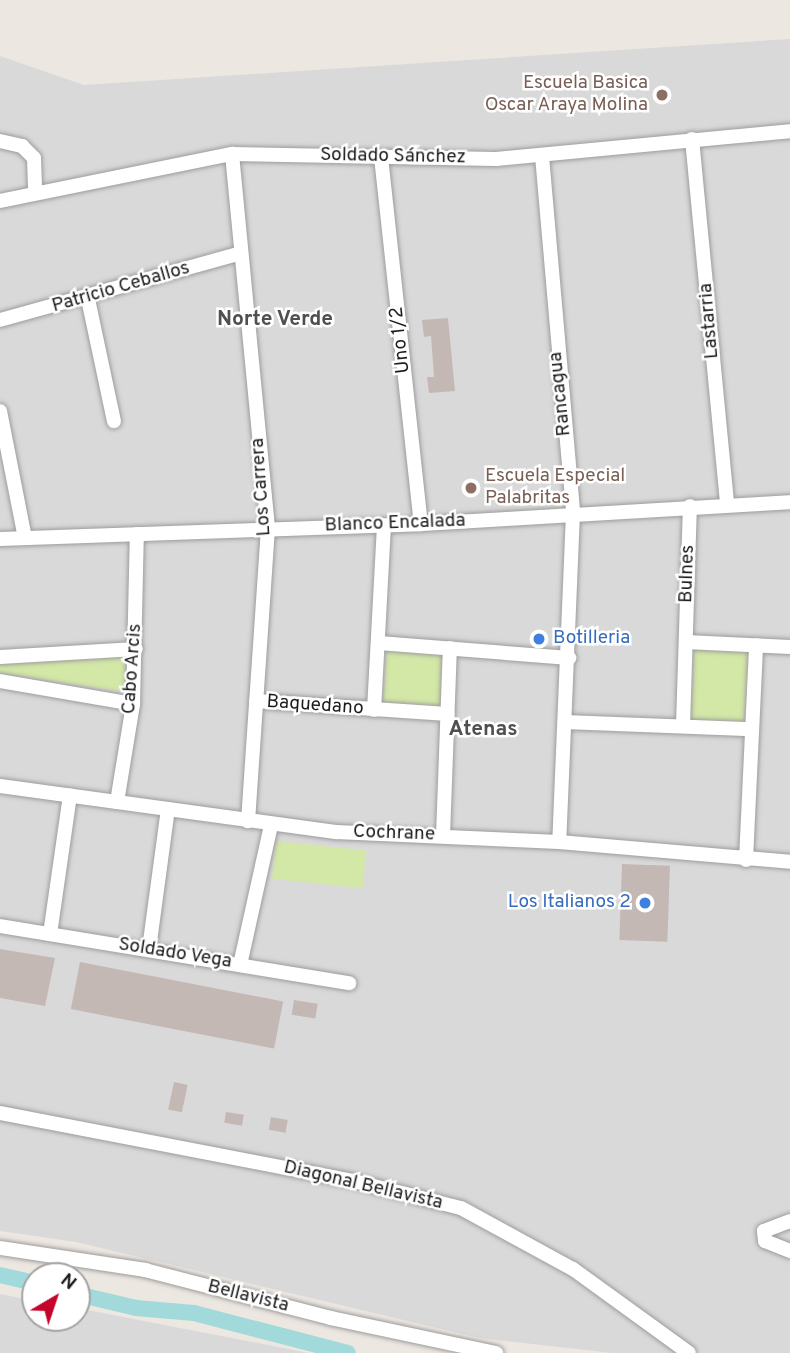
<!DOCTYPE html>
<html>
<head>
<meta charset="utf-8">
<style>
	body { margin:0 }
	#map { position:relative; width:790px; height:1353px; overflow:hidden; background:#ede7e1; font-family:Overpass,sans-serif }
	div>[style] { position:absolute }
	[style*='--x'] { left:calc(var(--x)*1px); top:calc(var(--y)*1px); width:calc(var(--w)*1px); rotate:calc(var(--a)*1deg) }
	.residential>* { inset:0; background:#dad9d9 }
	.grass>* { inset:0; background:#d3e7a7; transform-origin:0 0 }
	.canal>* { height:16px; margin:-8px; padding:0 8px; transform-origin:8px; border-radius:8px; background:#a2d9da }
	.building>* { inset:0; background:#c4b8b5; transform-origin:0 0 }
	.roads { filter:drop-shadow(0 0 2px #9d9d9d) drop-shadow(0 0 2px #9d9d9d) }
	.minor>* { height:14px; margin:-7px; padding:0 7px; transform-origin:7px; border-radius:7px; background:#fff }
	.dots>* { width:19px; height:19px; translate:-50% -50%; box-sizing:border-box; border:4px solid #fff; border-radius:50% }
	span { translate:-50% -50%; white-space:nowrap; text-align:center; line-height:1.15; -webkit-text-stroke:5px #fff; paint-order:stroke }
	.education-label { font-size:19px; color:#785e54 }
	.right { translate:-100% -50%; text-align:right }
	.left { translate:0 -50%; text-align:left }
	.street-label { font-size:19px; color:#1c1c1c }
	.shop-label { font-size:19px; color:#366cbe }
	.neighbourhood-label { font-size:21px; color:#4f4f4f; font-weight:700 }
	.north { position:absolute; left:21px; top:1262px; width:70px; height:70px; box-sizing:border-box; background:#fff; border:2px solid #a4a4a4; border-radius:50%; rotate:39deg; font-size:19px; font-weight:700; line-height:28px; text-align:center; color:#1c1c1c }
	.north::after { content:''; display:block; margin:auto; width:24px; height:32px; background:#c4042a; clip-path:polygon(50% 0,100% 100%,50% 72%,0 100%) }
</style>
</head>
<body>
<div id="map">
	<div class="residential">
		<div style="clip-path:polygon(790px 39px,790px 1353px,612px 1353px,479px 1338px,76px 1242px,0 1231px,0 56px,84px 85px)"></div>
		<div style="clip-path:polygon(0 1294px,35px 1301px,35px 1318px,77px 1318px,77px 1308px,309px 1353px,0 1353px)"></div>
	</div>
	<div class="grass">
		<div style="left:695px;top:647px;width:54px;height:75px;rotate:4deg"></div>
		<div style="left:387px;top:650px;width:58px;height:57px;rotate:4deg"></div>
		<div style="clip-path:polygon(126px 657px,126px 692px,0 673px,0 662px)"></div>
		<div style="left:276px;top:841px;width:91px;height:38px;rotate:6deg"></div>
	</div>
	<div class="canal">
		<div style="--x:0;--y:1275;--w:36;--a:13"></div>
		<div style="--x:77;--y:1294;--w:61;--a:13.3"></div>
		<div style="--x:136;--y:1308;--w:58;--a:4.9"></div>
		<div style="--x:194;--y:1313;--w:159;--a:14.6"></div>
	</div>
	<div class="building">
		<div style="clip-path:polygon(448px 318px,455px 391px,429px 393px,427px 377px,434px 377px,431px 336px,424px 337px,422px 320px)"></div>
		<div style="left:622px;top:864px;width:48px;height:76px;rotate:2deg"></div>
		<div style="clip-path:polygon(0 949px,55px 958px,45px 1006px,0 998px)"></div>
		<div style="left:80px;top:962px;width:207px;height:48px;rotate:11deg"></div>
		<div style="left:294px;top:1000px;width:24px;height:15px;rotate:9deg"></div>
		<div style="left:174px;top:1082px;width:14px;height:28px;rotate:12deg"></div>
		<div style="left:226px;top:1112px;width:18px;height:11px;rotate:9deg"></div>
		<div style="left:271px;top:1117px;width:17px;height:13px;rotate:10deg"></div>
	</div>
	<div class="roads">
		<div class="minor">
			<div style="--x:692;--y:139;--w:366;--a:84.5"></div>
			<div style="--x:0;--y:141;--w:23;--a:13"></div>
			<div style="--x:22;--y:146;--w:17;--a:45"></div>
			<div style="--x:34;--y:158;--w:35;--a:88"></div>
			<div style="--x:232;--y:154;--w:376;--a:84.5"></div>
			<div style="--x:268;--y:528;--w:294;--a:93.9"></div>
			<div style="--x:542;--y:156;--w:358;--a:85"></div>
			<div style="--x:573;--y:513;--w:329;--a:92.4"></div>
			<div style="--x:381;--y:157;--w:369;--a:83.8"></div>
			<div style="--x:0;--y:201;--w:237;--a:-11.5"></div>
			<div style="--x:232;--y:154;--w:264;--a:1.1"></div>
			<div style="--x:496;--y:159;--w:295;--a:-5.4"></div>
			<div style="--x:88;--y:299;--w:125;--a:78"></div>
			<div style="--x:0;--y:320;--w:250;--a:-15.5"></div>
			<div style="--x:0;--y:411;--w:129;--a:78.9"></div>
			<div style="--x:0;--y:539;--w:421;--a:-2"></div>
			<div style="--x:421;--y:524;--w:370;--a:-3.4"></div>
			<div style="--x:686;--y:642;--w:104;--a:2.8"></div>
			<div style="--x:379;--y:643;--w:191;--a:4.5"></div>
			<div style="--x:0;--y:657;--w:136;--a:-3.4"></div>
			<div style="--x:0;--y:681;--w:135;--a:9.8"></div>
			<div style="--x:256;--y:701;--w:192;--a:3.9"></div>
			<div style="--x:374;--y:710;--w:185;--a:-86.9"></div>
			<div style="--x:565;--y:722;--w:186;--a:2.2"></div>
			<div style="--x:683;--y:726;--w:220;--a:-88.2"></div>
			<div style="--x:0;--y:786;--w:339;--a:7.8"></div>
			<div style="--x:336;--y:832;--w:223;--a:2.6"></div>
			<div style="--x:559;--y:842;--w:232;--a:4.9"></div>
			<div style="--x:117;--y:802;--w:99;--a:-80.7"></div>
			<div style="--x:133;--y:704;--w:170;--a:-88.7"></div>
			<div style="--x:443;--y:836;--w:188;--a:-87.9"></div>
			<div style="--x:746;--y:860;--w:215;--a:-87.3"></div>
			<div style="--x:0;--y:926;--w:354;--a:9.3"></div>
			<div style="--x:50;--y:934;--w:140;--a:-81.8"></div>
			<div style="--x:149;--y:949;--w:141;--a:-82.3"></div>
			<div style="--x:240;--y:965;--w:143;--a:-77.5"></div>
			<div style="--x:0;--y:1113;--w:360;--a:10.9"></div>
			<div style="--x:354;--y:1181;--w:110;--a:14.2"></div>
			<div style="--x:461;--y:1208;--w:128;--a:28.6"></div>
			<div style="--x:573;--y:1269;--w:143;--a:35.9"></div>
			<div style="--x:790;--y:1221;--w:28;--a:159"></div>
			<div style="--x:764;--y:1231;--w:10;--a:84"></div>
			<div style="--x:765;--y:1241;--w:27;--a:22"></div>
			<div style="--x:0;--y:1248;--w:147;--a:8.6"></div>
			<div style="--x:145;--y:1270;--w:192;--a:14.5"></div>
			<div style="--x:331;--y:1318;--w:169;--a:12"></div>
		</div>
	</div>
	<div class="dots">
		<div style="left:662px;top:95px;background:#8d6e63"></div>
		<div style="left:471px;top:488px;background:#8d6e63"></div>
		<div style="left:539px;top:639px;background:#3f7fe0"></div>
		<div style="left:645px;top:903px;background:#3f7fe0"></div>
	</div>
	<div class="education-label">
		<span class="right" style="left:648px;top:95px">Escuela Basica<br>Oscar Araya Molina</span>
		<span class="left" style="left:485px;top:488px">Escuela Especial<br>Palabritas</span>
	</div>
	<div class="street-label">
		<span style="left:393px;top:157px;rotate:1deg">Soldado Sánchez</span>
		<span style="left:121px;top:288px;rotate:-16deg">Patricio Ceballos</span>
		<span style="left:710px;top:321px;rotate:-95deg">Lastarria</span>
		<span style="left:401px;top:340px;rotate:-96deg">Uno 1/2</span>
		<span style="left:561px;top:394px;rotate:-96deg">Rancagua</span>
		<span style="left:262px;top:487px;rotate:-94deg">Los Carrera</span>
		<span style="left:395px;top:524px;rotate:-2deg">Blanco Encalada</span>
		<span style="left:688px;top:574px;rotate:-88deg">Bulnes</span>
		<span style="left:133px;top:669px;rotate:-86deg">Cabo Arcis</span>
		<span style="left:315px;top:706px;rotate:4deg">Baquedano</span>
		<span style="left:394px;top:834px;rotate:2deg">Cochrane</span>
		<span style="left:175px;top:954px;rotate:9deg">Soldado Vega</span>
		<span style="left:363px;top:1186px;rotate:13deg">Diagonal Bellavista</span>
		<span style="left:248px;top:1297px;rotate:14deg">Bellavista</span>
	</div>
	<div class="shop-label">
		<span class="left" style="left:553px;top:639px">Botilleria</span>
		<span class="right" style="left:631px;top:903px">Los Italianos 2</span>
	</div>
	<div class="neighbourhood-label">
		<span style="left:275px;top:320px">Norte Verde</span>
		<span style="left:483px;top:730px">Atenas</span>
	</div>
	<div class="north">N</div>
</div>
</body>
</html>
